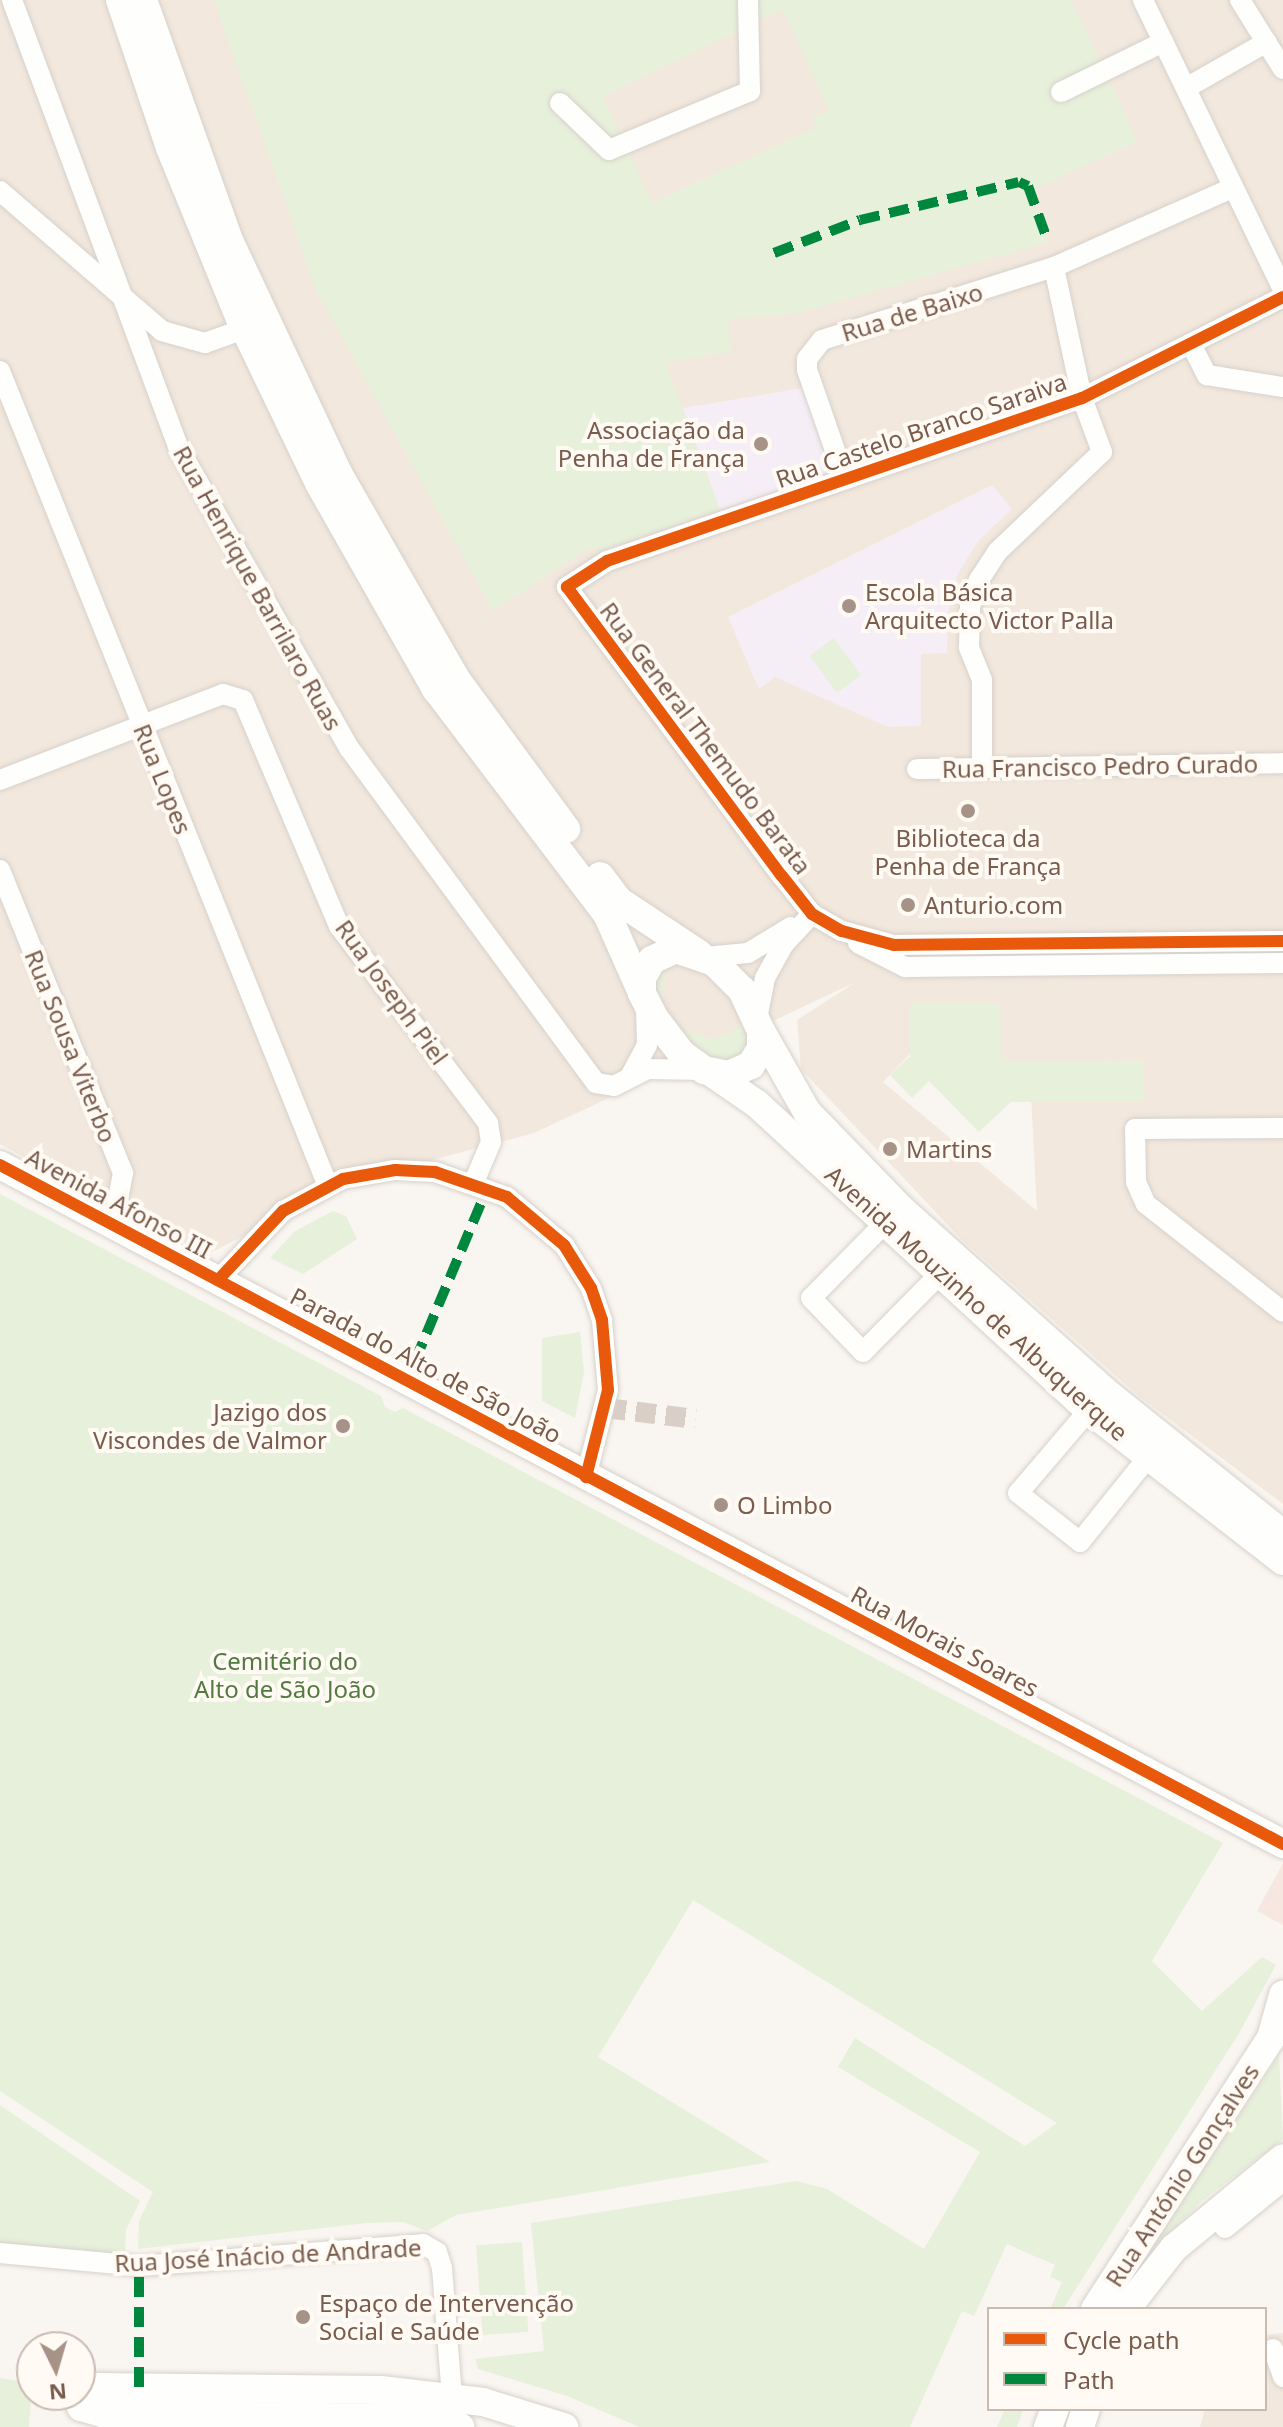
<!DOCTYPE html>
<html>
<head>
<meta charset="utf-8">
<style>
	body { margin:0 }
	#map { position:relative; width:1283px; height:2427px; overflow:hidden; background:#f9f5f0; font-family:"Noto Sans",sans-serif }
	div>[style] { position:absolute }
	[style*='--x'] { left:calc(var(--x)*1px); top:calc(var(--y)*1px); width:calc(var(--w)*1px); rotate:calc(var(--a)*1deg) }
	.residential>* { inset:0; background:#f2e8de }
	.commercial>* { inset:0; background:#f6e8e1 }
	.education>* { inset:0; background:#f6eef6 }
	.green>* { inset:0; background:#e7f0db; transform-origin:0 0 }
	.street-tunnel>* { height:20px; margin-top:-10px; transform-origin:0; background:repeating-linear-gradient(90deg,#d9cfc7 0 20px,transparent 0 30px) }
	.roads { filter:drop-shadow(0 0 2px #d7d1cb) drop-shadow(0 0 2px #d7d1cb) }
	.street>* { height:20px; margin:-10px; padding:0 10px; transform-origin:10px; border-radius:10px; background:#fefefd }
	.secondary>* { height:28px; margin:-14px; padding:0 14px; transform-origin:14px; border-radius:14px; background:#fefefd }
	.quiet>* { height:10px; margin-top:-5px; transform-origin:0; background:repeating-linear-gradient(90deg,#00873e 0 20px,transparent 0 30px) }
	.cycleway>* { height:12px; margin:-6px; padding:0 6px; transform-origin:6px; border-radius:6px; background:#e8590c }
	.dots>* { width:22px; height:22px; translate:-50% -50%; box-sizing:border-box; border:4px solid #fffaf3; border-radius:50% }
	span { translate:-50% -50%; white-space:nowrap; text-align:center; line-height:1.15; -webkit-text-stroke:8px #fffaf3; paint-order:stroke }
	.street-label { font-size:24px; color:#7a5c4d }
	.poi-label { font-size:24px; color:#7a5c4d }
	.right { translate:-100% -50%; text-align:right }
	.left { translate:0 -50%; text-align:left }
	.park-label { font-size:24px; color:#537a41 }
	.legend { position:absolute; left:987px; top:2307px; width:280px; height:104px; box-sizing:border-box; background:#fffaf3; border:2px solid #cabbb1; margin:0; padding:10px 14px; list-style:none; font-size:24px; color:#7a5c4d }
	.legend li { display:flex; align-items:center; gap:16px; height:40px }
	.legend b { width:40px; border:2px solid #cabbb1 }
	.north { position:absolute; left:16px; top:2331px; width:80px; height:80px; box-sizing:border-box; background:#fffaf3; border:2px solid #cabbb1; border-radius:50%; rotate:175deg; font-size:22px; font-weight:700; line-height:32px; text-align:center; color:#7a5c4d }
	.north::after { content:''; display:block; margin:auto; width:28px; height:36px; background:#a69286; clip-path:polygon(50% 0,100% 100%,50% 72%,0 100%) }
</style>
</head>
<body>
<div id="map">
	<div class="residential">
		<div style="clip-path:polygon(evenodd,0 0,1283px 0,1283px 1504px,1140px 1397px,961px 1239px,801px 1069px,797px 1020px,856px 982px,534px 1133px,353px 1181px,206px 1255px,0 1144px,0 0,925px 1038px,1030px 1075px,1037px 1211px,883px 1082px,925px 1038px)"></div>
		<div style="clip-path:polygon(1283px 2333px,1283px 2427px,1200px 2427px,1205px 2409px,1265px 2409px,1265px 2335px)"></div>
	</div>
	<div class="commercial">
		<div style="clip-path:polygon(1283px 1863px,1283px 1925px,1257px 1911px)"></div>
	</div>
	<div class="education">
		<div style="clip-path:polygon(803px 388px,835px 470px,720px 510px,683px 408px)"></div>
		<div style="clip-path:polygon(992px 485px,1012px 509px,979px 540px,958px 573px,948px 613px,947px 653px,921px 654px,921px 726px,888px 727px,775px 677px,759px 689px,728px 617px)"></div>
	</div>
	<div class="green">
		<div style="clip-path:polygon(evenodd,214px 0,1071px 0,1138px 141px,1030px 191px,1048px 242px,794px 314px,728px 319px,731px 352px,665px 362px,720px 510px,604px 550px,588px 548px,493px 611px,317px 292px,214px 0,783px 9px,829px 110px,812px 119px,816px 128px,652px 203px,603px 96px,783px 9px)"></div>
		<div style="left:834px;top:638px;width:46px;height:30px;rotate:54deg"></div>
		<div style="clip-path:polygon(667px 966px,661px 1004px,677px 1028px,713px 1039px,731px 1033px,746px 1020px,753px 1041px,731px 1066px,691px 1049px,664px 1019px,652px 977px)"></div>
		<div style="clip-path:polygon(1000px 1003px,1001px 1062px,1144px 1061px,1144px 1101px,1011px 1102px,979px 1132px,929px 1081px,912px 1098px,890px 1075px,910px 1056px,910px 1004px)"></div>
		<div style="clip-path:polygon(0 1194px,381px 1396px,385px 1407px,395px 1412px,403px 1408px,1223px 1843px,1152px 1961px,1202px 2011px,1262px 1957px,1276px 1965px,1238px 2035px,1063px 2309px,1050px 2309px,1062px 2282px,1050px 2277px,1055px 2265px,1007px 2244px,974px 2316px,962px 2311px,910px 2427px,639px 2427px,567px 2396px,478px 2369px,475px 2359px,544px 2351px,531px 2223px,796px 2181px,827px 2189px,924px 2249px,980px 2152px,838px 2067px,855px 2038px,1025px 2146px,1057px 2123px,693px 1900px,598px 2057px,770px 2162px,456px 2215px,427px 2231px,403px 2222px,367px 2223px,138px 2249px,139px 2221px,153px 2192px,0 2091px)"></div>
		<div style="clip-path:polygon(333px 1211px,346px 1216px,357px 1239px,303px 1274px,270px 1258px,295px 1231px)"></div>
		<div style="clip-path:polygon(580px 1332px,584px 1372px,575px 1418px,542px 1401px,542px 1338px)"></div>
		<div style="clip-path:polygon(1279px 2055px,1283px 2139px,1203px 2200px,1149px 2252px)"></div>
		<div style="clip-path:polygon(0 2105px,140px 2201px,126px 2230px,125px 2258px,0 2251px)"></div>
		<div style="left:522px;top:2242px;width:90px;height:46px;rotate:86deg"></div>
		<div style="clip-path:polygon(0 2378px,32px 2383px,29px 2427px,0 2427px)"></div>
		<div style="clip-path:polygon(1005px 2409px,1023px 2410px,1017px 2427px,997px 2427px)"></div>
	</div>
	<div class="street-tunnel">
		<div style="--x:606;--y:1408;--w:90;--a:7"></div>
	</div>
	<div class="roads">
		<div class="street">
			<div style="--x:12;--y:0;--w:477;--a:69.6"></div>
			<div style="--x:178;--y:447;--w:346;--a:60.4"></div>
			<div style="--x:349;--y:748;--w:416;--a:53.6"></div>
			<div style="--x:596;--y:1083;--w:18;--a:9"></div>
			<div style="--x:614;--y:1086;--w:38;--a:-27"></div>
			<div style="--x:648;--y:1069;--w:56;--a:1"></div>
			<div style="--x:1143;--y:0;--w:321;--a:64.2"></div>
			<div style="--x:1240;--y:0;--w:81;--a:58.1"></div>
			<div style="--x:1186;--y:88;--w:93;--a:-29.6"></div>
			<div style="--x:1061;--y:92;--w:114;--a:-26.1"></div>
			<div style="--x:560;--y:103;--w:68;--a:43.8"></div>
			<div style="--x:609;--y:150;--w:153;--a:-22.7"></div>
			<div style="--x:750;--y:91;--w:91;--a:-91.3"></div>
			<div style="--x:0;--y:191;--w:214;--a:40.8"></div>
			<div style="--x:162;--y:331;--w:45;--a:15.6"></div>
			<div style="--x:205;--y:343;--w:41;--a:-19.7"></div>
			<div style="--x:1283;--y:297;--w:225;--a:153.3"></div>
			<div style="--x:1082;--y:398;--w:502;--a:161.06"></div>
			<div style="--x:607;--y:561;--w:48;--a:147"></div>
			<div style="--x:567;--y:587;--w:360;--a:53.4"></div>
			<div style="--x:782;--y:876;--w:48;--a:51.7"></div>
			<div style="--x:812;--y:914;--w:34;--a:30"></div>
			<div style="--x:842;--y:931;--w:54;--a:15.1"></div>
			<div style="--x:894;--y:945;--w:389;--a:-0.6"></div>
			<div style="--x:1191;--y:344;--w:35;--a:63"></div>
			<div style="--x:1207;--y:375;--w:77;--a:9"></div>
			<div style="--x:0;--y:371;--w:879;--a:68.08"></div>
			<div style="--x:845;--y:479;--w:115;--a:-109.2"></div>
			<div style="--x:807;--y:370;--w:11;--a:-90"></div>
			<div style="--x:807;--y:359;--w:24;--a:-52"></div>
			<div style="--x:822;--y:340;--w:243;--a:-17.5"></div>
			<div style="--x:1054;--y:267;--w:195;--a:-23.9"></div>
			<div style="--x:982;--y:768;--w:88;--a:-90"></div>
			<div style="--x:982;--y:680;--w:35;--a:-112"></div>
			<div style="--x:969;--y:647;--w:40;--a:-88.6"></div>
			<div style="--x:970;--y:607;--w:28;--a:-72"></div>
			<div style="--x:979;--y:580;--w:33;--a:-57"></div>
			<div style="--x:997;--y:552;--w:145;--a:-43.6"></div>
			<div style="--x:1102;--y:452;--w:58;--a:-110.3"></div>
			<div style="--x:1082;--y:398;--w:134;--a:-102.1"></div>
			<div style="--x:917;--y:769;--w:366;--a:-0.9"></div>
			<div style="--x:0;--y:780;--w:239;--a:-21.1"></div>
			<div style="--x:223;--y:694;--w:21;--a:17"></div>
			<div style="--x:243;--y:700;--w:246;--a:67"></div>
			<div style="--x:339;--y:926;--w:247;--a:52.9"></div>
			<div style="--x:488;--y:1123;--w:19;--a:81"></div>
			<div style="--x:491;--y:1142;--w:43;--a:113"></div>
			<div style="--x:0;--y:870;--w:327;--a:67.9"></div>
			<div style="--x:123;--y:1173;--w:53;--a:100.9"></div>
			<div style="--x:858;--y:943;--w:53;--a:27.1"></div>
			<div style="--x:905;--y:967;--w:378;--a:-0.6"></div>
			<div style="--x:705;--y:957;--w:43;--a:-5.3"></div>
			<div style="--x:748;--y:953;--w:50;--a:-31.2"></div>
			<div style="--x:757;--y:1019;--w:42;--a:-79"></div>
			<div style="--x:765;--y:978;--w:39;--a:-61"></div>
			<div style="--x:784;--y:944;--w:41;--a:-47"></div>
			<div style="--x:631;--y:1075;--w:34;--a:-62"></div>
			<div style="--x:647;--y:1045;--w:40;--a:-91.4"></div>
			<div style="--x:1283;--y:1128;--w:148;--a:179.6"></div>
			<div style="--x:1135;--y:1129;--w:53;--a:88.9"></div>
			<div style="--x:1136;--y:1182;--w:24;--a:66"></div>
			<div style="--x:1146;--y:1204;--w:174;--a:38.2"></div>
			<div style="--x:887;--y:1221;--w:108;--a:134.6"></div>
			<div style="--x:811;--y:1298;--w:75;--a:46.1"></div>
			<div style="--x:863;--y:1352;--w:108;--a:-45.4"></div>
			<div style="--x:218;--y:1280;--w:95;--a:-46.7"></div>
			<div style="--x:283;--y:1211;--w:68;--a:-28.1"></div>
			<div style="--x:343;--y:1179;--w:53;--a:-9.8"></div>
			<div style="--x:395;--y:1170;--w:40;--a:2.9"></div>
			<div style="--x:435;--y:1172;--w:76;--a:19.1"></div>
			<div style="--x:507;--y:1197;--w:75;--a:40.1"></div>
			<div style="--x:564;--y:1245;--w:51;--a:57.9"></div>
			<div style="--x:591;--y:1288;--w:34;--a:71"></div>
			<div style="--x:602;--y:1320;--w:70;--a:85.1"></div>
			<div style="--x:608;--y:1390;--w:90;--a:104.2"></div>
			<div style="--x:1089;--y:1410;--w:109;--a:130.5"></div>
			<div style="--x:1018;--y:1493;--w:79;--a:38.3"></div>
			<div style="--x:1080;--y:1542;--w:109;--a:-51.3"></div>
			<div style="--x:1225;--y:2228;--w:75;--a:-39"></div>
			<div style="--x:0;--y:2253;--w:140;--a:5.3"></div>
			<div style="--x:139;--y:2266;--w:285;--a:-4.4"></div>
			<div style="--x:423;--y:2244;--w:16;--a:30"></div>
			<div style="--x:437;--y:2252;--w:17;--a:73"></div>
			<div style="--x:442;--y:2268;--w:129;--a:85.6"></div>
			<div style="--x:1273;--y:2349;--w:30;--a:70"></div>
		</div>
		<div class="secondary">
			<div style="--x:120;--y:0;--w:156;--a:71.3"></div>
			<div style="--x:170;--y:148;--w:185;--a:67.7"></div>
			<div style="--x:240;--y:319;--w:184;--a:64.3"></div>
			<div style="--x:320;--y:485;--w:235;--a:60.4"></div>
			<div style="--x:436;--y:689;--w:283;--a:52.8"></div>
			<div style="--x:607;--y:914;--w:86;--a:66.1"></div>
			<div style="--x:143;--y:0;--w:253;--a:70.3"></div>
			<div style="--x:228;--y:238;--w:259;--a:64.9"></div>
			<div style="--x:338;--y:473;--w:237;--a:60.2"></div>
			<div style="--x:456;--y:679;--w:186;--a:53.7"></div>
			<div style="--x:600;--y:876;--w:31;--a:53"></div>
			<div style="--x:619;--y:901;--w:96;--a:33.5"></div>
			<div style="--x:676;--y:949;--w:40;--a:18.9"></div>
			<div style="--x:714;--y:962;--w:40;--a:45"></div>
			<div style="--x:742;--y:990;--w:45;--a:65.1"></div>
			<div style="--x:761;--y:1031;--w:17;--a:90"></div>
			<div style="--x:761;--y:1048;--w:20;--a:120"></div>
			<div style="--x:751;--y:1065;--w:24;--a:156"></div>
			<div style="--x:729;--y:1075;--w:25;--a:-169"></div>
			<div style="--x:704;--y:1070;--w:27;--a:-144"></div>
			<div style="--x:682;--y:1054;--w:44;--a:-127.6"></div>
			<div style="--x:655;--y:1019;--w:29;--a:-117"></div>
			<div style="--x:642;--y:993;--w:15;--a:-90"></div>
			<div style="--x:642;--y:978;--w:21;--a:-61"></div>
			<div style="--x:652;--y:960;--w:26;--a:-25"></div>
			<div style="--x:761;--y:1031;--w:93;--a:60.4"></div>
			<div style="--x:807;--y:1112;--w:136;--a:45.9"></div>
			<div style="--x:902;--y:1210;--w:270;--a:41.8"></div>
			<div style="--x:1103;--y:1390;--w:231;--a:38.7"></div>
			<div style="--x:712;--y:1073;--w:55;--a:34.6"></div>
			<div style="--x:757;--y:1104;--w:452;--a:42.7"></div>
			<div style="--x:1089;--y:1410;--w:246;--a:37.9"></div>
			<div style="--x:0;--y:1165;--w:1452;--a:27.89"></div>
			<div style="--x:1095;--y:2309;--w:323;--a:-57"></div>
			<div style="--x:1271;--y:2038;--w:45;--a:-74.4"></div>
			<div style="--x:1126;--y:2309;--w:78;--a:-51.8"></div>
			<div style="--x:1174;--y:2248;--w:141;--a:-39.5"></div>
			<div style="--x:80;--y:2392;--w:18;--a:-16"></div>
			<div style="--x:97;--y:2387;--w:284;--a:0.6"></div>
			<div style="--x:381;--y:2390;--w:103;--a:6.7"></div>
			<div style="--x:483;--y:2402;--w:85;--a:17.2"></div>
			<div style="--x:76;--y:2395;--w:13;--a:67"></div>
			<div style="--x:81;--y:2407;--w:25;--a:16"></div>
			<div style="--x:105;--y:2414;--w:285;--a:0.8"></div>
			<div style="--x:390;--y:2418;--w:71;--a:7.3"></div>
			<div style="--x:1048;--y:2427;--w:19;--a:-69"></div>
			<div style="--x:1080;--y:2427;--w:19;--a:-72"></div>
		</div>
	</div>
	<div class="quiet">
		<div style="--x:774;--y:253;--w:92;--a:-21"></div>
		<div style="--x:860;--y:220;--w:163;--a:-13.4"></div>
		<div style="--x:1019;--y:182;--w:10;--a:24"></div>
		<div style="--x:1028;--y:186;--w:59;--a:70.3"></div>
		<div style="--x:415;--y:1361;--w:171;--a:-67.3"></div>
		<div style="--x:139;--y:2387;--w:121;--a:-90"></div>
	</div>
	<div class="cycleway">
		<div style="--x:1283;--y:297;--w:225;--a:153.3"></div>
		<div style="--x:1082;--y:398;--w:502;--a:161.06"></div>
		<div style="--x:607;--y:561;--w:48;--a:147"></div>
		<div style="--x:567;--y:587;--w:360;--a:53.4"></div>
		<div style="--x:782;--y:876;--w:48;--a:51.7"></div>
		<div style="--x:812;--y:914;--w:34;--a:30"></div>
		<div style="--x:842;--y:931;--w:54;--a:15.1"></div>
		<div style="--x:894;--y:945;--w:389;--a:-0.6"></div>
		<div style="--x:0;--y:1165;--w:1452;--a:27.89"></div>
		<div style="--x:218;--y:1280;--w:95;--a:-46.7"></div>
		<div style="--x:283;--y:1211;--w:68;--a:-28.1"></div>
		<div style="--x:343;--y:1179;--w:53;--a:-9.8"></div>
		<div style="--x:395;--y:1170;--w:40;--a:2.9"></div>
		<div style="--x:435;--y:1172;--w:76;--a:19.1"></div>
		<div style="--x:507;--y:1197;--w:75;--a:40.1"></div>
		<div style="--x:564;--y:1245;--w:51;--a:57.9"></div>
		<div style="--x:591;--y:1288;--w:34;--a:71"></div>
		<div style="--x:602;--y:1320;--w:70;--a:85.1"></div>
		<div style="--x:608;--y:1390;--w:90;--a:104.2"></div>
	</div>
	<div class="dots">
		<div style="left:761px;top:444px;background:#a69286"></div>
		<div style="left:849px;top:606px;background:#a69286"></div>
		<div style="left:968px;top:811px;background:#a69286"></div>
		<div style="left:908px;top:905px;background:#a69286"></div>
		<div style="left:890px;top:1149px;background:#a69286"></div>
		<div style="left:343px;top:1426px;background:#a69286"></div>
		<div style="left:721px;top:1505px;background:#a69286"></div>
		<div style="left:303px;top:2317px;background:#a69286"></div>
	</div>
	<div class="street-label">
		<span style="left:912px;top:312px;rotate:-17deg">Rua de Baixo</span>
		<span style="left:921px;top:430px;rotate:-19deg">Rua Castelo Branco Saraiva</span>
		<span style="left:258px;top:588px;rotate:61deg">Rua Henrique Barrilaro Ruas</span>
		<span style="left:706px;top:738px;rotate:53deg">Rua General Themudo Barata</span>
		<span style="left:1100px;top:766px;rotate:-1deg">Rua Francisco Pedro Curado</span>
		<span style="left:163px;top:779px;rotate:68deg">Rua Lopes</span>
		<span style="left:392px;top:992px;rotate:54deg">Rua Joseph Piel</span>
		<span style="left:71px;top:1046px;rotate:68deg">Rua Sousa Viterbo</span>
		<span style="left:119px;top:1203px;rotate:28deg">Avenida Afonso III</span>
		<span style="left:977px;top:1303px;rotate:42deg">Avenida Mouzinho de Albuquerque</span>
		<span style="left:426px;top:1365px;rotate:28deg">Parada do Alto de São João</span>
		<span style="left:945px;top:1641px;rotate:28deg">Rua Morais Soares</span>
		<span style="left:1182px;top:2175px;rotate:-57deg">Rua António Gonçalves</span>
		<span style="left:268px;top:2255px;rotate:-3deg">Rua José Inácio de Andrade</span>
	</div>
	<div class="poi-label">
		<span class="right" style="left:745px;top:444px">Associação da<br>Penha de França</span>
		<span class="left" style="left:865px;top:606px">Escola Básica<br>Arquitecto Victor Palla</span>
		<span style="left:968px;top:852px">Biblioteca da<br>Penha de França</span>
		<span class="left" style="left:924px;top:905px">Anturio.com</span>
		<span class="left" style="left:906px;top:1149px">Martins</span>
		<span class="right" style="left:327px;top:1426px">Jazigo dos<br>Viscondes de Valmor</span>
		<span class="left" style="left:737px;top:1505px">O Limbo</span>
		<span class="left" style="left:319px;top:2317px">Espaço de Intervenção<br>Social e Saúde</span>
	</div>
	<div class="park-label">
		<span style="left:285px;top:1675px">Cemitério do<br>Alto de São João</span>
	</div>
	<ul class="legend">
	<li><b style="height:10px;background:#e8590c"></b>Cycle path</li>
	<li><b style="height:10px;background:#00873e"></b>Path</li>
	</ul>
	<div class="north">N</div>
</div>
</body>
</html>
